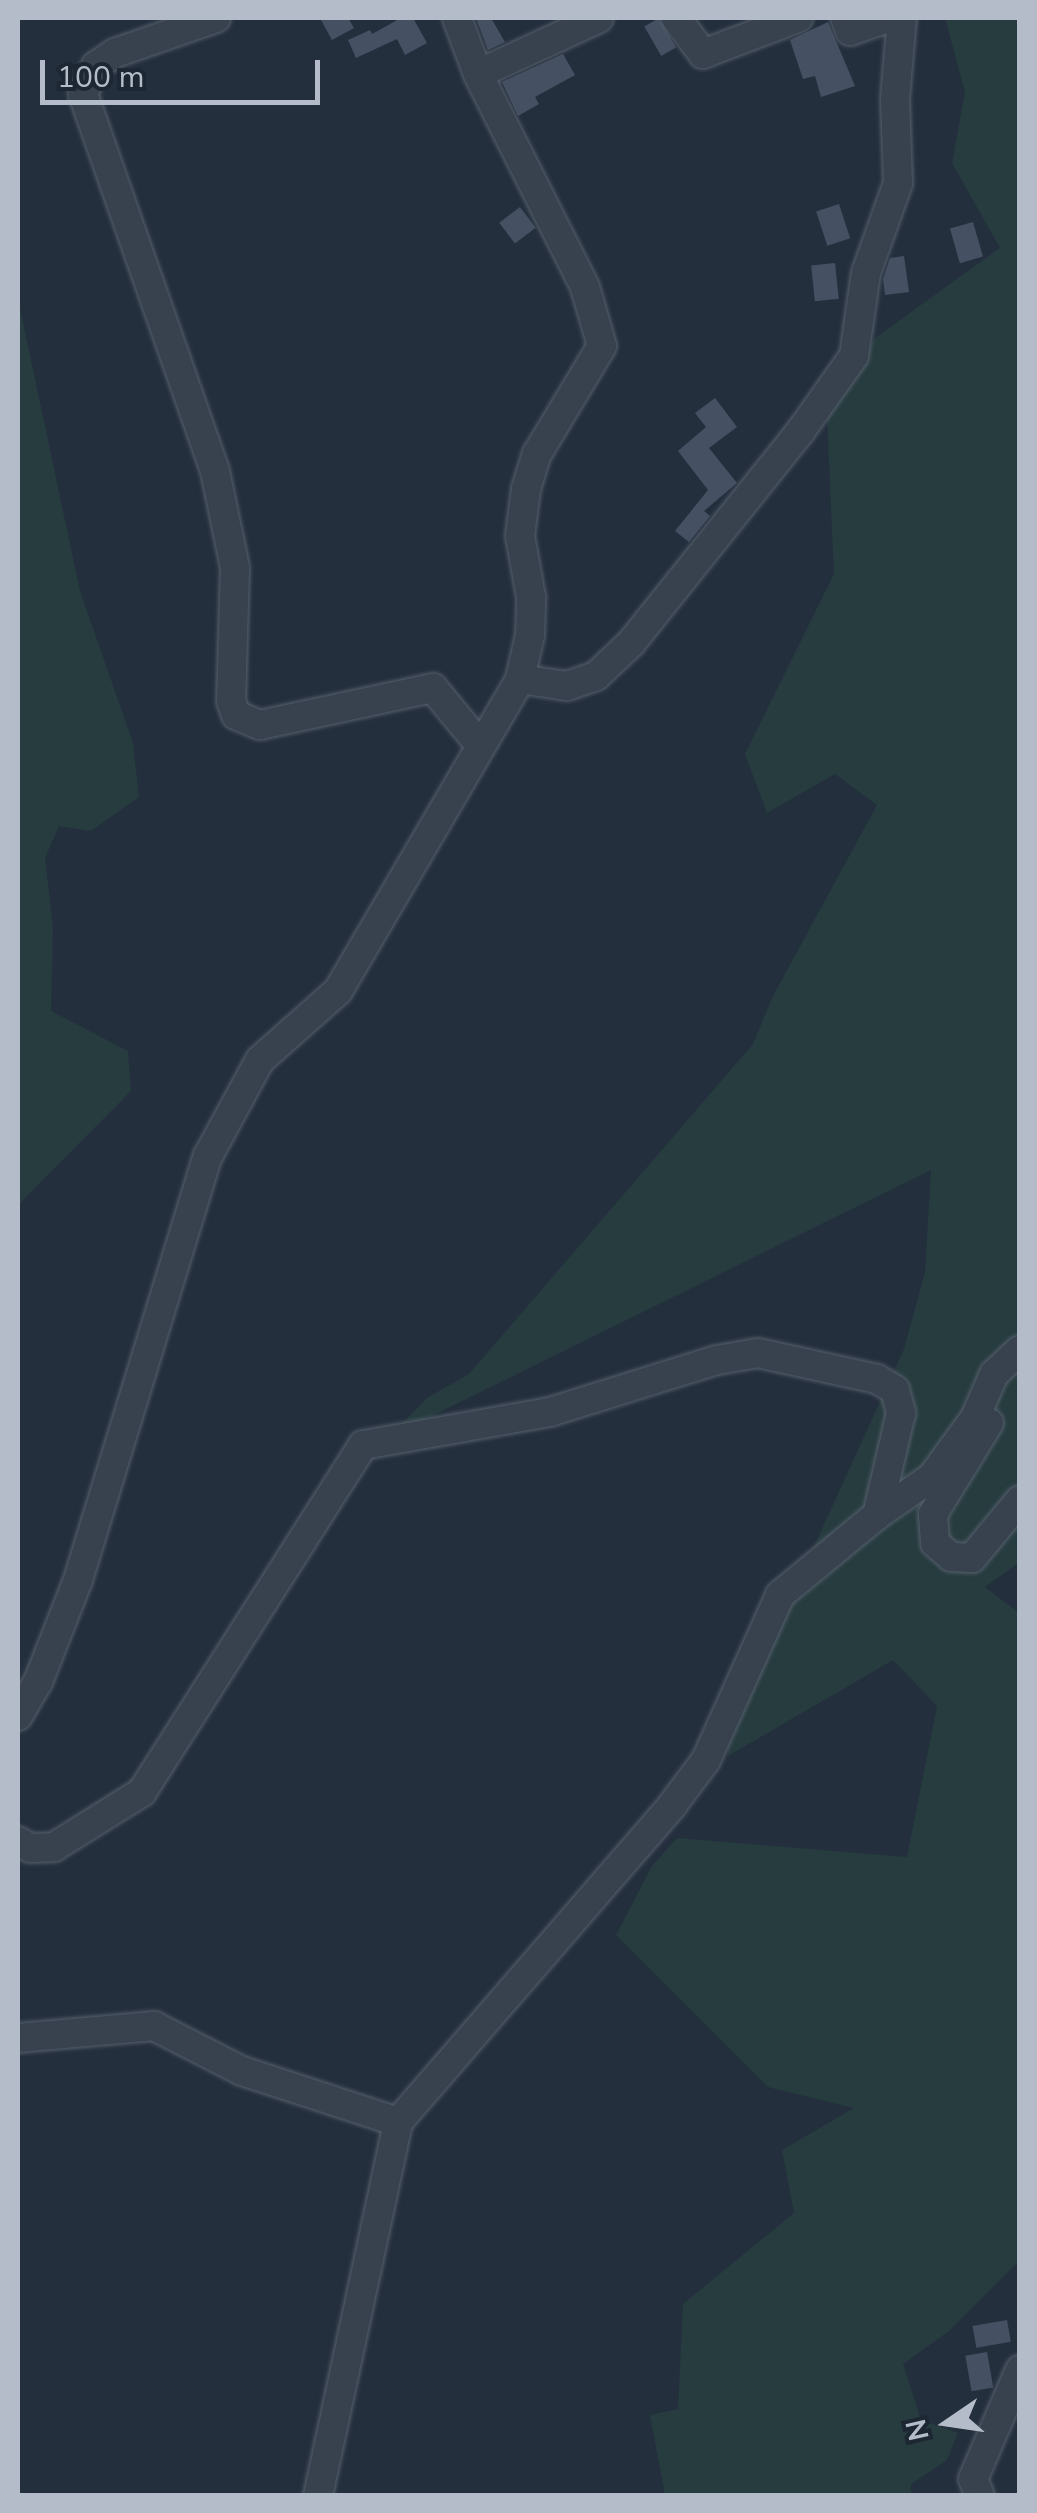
<!DOCTYPE html>
<html>
<head>
<meta charset="utf-8">
<style>
	body { margin:0 }
	#map { position:relative; width:1037px; height:2513px; overflow:hidden; background:#242f3e; font-family:"Nunito Sans",sans-serif }
	div>[style] { position:absolute }
	[style*='--x'] { left:calc(var(--x)*1px); top:calc(var(--y)*1px); width:calc(var(--w)*1px); rotate:calc(var(--a)*1deg) }
	.green>* { inset:0; background:#263c3f }
	.building>* { inset:0; background:#455162; transform-origin:0 0 }
	.roads { filter:drop-shadow(0 0 2px #565f6c) drop-shadow(0 0 2px #565f6c) }
	.minor>* { height:28px; margin:-14px; padding:0 14px; transform-origin:14px; border-radius:14px; background:#38414e }
	span { translate:-50% -50%; white-space:nowrap; text-align:center; line-height:1.15; -webkit-text-stroke:10px #1d2633; paint-order:stroke }
	.frame { position:absolute; inset:0; border:20px solid #b4bcc9; pointer-events:none }
	.north { position:absolute; left:897px; top:2373px; width:100px; height:100px; -webkit-text-stroke:8px #1d2633; paint-order:stroke; rotate:257deg; font-size:28px; font-weight:700; line-height:40px; text-align:center; color:#b4bcc9 }
	.north::after { content:''; display:block; margin:auto; width:35px; height:45px; background:#b4bcc9; clip-path:polygon(50% 0,100% 100%,50% 72%,0 100%) }
	.scale { position:absolute; left:40px; top:60px; width:280px; height:45px; box-sizing:border-box; border:5px solid #b4bcc9; border-top:0; padding-left:12px; font-size:30px; line-height:35px; white-space:nowrap; color:#b4bcc9; -webkit-text-stroke:8px #1d2633; paint-order:stroke }
</style>
</head>
<body>
<div id="map">
	<div class="green">
		<div style="clip-path:polygon(945px 18px,1019px 18px,1020px 1562px,985px 1587px,1019px 1613px,1020px 2260px,949px 2331px,903px 2364px,921px 2420px,958px 2433px,947px 2460px,911px 2484px,911px 2495px,665px 2495px,650px 2415px,678px 2409px,683px 2304px,794px 2213px,782px 2150px,854px 2108px,768px 2087px,616px 1935px,652px 1866px,677px 1838px,907px 1857px,937px 1706px,893px 1660px,728px 1756px,729px 1733px,904px 1349px,925px 1272px,931px 1170px,389px 1437px,427px 1398px,469px 1374px,753px 1044px,773px 996px,877px 805px,835px 774px,767px 813px,745px 754px,834px 574px,827px 417px,875px 338px,1000px 248px,952px 163px,965px 92px)"></div>
		<div style="clip-path:polygon(18px 299px,80px 591px,133px 743px,139px 797px,91px 831px,59px 826px,45px 858px,53px 928px,51px 1011px,128px 1051px,131px 1091px,18px 1205px)"></div>
	</div>
	<div class="building">
		<div style="clip-path:polygon(320px 18px,348px 18px,354px 28px,332px 40px)"></div>
		<div style="clip-path:polygon(401px 18px,413px 18px,427px 43px,405px 55px,397px 39px,356px 58px,348px 40px,370px 30px,372px 34px)"></div>
		<div style="clip-path:polygon(476px 18px,491px 18px,505px 42px,488px 50px)"></div>
		<div style="left:659px;top:18px;width:34px;height:17px;rotate:60deg"></div>
		<div style="clip-path:polygon(828px 22px,855px 86px,821px 97px,815px 76px,803px 79px,790px 40px)"></div>
		<div style="clip-path:polygon(563px 54px,575px 75px,535px 97px,539px 104px,518px 116px,502px 82px)"></div>
		<div style="left:839px;top:204px;width:36px;height:24px;rotate:72deg"></div>
		<div style="left:520px;top:207px;width:26px;height:26px;rotate:53deg"></div>
		<div style="left:973px;top:222px;width:36px;height:24px;rotate:74deg"></div>
		<div style="clip-path:polygon(904px 256px,909px 292px,885px 295px,883px 279px,890px 258px)"></div>
		<div style="left:835px;top:263px;width:36px;height:24px;rotate:84deg"></div>
		<div style="clip-path:polygon(715px 398px,737px 427px,709px 448px,737px 483px,704px 511px,710px 516px,689px 542px,675px 531px,708px 490px,678px 451px,706px 427px,695px 413px)"></div>
		<div style="left:1007px;top:2320px;width:22px;height:35px;rotate:80deg"></div>
		<div style="left:987px;top:2352px;width:36px;height:22px;rotate:80deg"></div>
	</div>
	<div class="roads">
		<div class="minor">
			<div style="--x:216;--y:18;--w:107;--a:160.9"></div>
			<div style="--x:115;--y:53;--w:23;--a:146"></div>
			<div style="--x:96;--y:66;--w:31;--a:115"></div>
			<div style="--x:83;--y:94;--w:399;--a:70.7"></div>
			<div style="--x:215;--y:471;--w:99;--a:78.3"></div>
			<div style="--x:235;--y:568;--w:133;--a:91.7"></div>
			<div style="--x:231;--y:701;--w:15;--a:70"></div>
			<div style="--x:236;--y:715;--w:26;--a:23"></div>
			<div style="--x:260;--y:725;--w:177;--a:-12.1"></div>
			<div style="--x:433;--y:688;--w:74;--a:50.5"></div>
			<div style="--x:676;--y:18;--w:45;--a:53.1"></div>
			<div style="--x:703;--y:54;--w:102;--a:-20.8"></div>
			<div style="--x:845;--y:18;--w:14;--a:69"></div>
			<div style="--x:850;--y:31;--w:40;--a:-18.9"></div>
			<div style="--x:478;--y:74;--w:133;--a:-24.8"></div>
			<div style="--x:520;--y:679;--w:48;--a:8.5"></div>
			<div style="--x:567;--y:686;--w:31;--a:-19"></div>
			<div style="--x:596;--y:676;--w:48;--a:-43.3"></div>
			<div style="--x:631;--y:643;--w:270;--a:-51.3"></div>
			<div style="--x:800;--y:432;--w:93;--a:-54.6"></div>
			<div style="--x:854;--y:356;--w:84;--a:-81.8"></div>
			<div style="--x:866;--y:273;--w:96;--a:-70.4"></div>
			<div style="--x:898;--y:183;--w:84;--a:-92"></div>
			<div style="--x:895;--y:99;--w:81;--a:-85.1"></div>
			<div style="--x:989;--y:1423;--w:107;--a:121.6"></div>
			<div style="--x:933;--y:1514;--w:29;--a:86"></div>
			<div style="--x:935;--y:1543;--w:21;--a:41"></div>
			<div style="--x:951;--y:1557;--w:21;--a:3"></div>
			<div style="--x:972;--y:1558;--w:75;--a:-50.4"></div>
			<div style="--x:18;--y:1716;--w:39;--a:-60"></div>
			<div style="--x:38;--y:1682;--w:110;--a:-68.6"></div>
			<div style="--x:78;--y:1580;--w:443;--a:-73"></div>
			<div style="--x:208;--y:1156;--w:109;--a:-61.6"></div>
			<div style="--x:260;--y:1060;--w:104;--a:-41.5"></div>
			<div style="--x:338;--y:991;--w:361;--a:-59.7"></div>
			<div style="--x:520;--y:679;--w:45;--a:-77.2"></div>
			<div style="--x:530;--y:635;--w:38;--a:-88"></div>
			<div style="--x:531;--y:597;--w:62;--a:-100.2"></div>
			<div style="--x:520;--y:536;--w:47;--a:-82.7"></div>
			<div style="--x:526;--y:489;--w:37;--a:-73"></div>
			<div style="--x:537;--y:454;--w:126;--a:-59"></div>
			<div style="--x:602;--y:346;--w:61;--a:-106.1"></div>
			<div style="--x:585;--y:287;--w:238;--a:-116.7"></div>
			<div style="--x:478;--y:74;--w:60;--a:-110.6"></div>
			<div style="--x:18;--y:1841;--w:14;--a:30"></div>
			<div style="--x:30;--y:1848;--w:24;--a:-2"></div>
			<div style="--x:54;--y:1847;--w:104;--a:-32"></div>
			<div style="--x:142;--y:1792;--w:411;--a:-57.5"></div>
			<div style="--x:363;--y:1445;--w:190;--a:-10"></div>
			<div style="--x:550;--y:1412;--w:175;--a:-17.3"></div>
			<div style="--x:717;--y:1360;--w:42;--a:-9.7"></div>
			<div style="--x:758;--y:1353;--w:122;--a:12.3"></div>
			<div style="--x:877;--y:1379;--w:21;--a:31"></div>
			<div style="--x:895;--y:1390;--w:24;--a:75"></div>
			<div style="--x:901;--y:1413;--w:105;--a:103.2"></div>
			<div style="--x:18;--y:2038;--w:137;--a:-5"></div>
			<div style="--x:154;--y:2026;--w:99;--a:27.1"></div>
			<div style="--x:242;--y:2071;--w:164;--a:18.1"></div>
			<div style="--x:318;--y:2496;--w:382;--a:-77.9"></div>
			<div style="--x:398;--y:2122;--w:420;--a:-49.1"></div>
			<div style="--x:673;--y:1804;--w:55;--a:-53.1"></div>
			<div style="--x:706;--y:1760;--w:181;--a:-65.8"></div>
			<div style="--x:780;--y:1595;--w:126;--a:-39.5"></div>
			<div style="--x:877;--y:1515;--w:67;--a:-34.6"></div>
			<div style="--x:932;--y:1477;--w:73;--a:-53.9"></div>
			<div style="--x:975;--y:1418;--w:48;--a:-66.6"></div>
			<div style="--x:994;--y:1374;--w:35;--a:-43"></div>
			<div style="--x:980;--y:2496;--w:18;--a:-112"></div>
			<div style="--x:973;--y:2479;--w:119;--a:-66.7"></div>
		</div>
	</div>
	<div class="frame"></div>
	<div class="north">N</div>
	<div class="scale">100 m</div>
</div>
</body>
</html>
